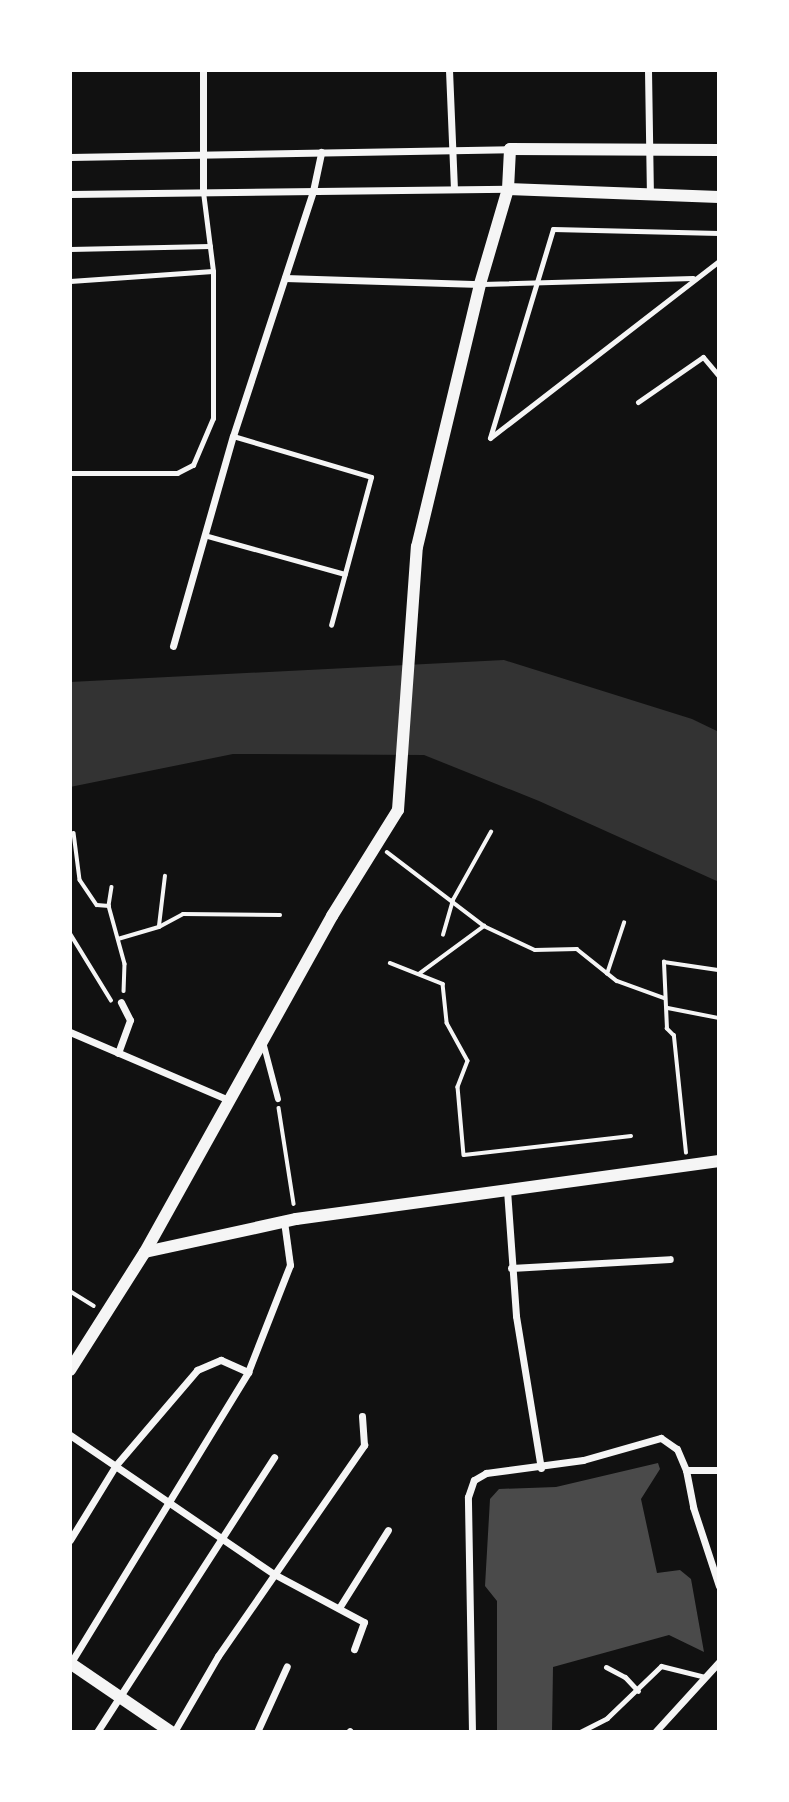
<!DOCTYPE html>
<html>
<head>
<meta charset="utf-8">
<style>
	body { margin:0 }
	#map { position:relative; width:789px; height:1802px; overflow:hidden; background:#111; font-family:Jost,sans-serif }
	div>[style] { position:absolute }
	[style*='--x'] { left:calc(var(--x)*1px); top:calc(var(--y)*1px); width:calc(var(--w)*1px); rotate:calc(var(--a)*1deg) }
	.water>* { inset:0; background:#333 }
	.building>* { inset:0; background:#4a4a4a }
	.path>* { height:3.5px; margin:-1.75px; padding:0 1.75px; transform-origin:1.75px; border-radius:1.75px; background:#f5f5f5 }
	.service>* { height:5px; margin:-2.5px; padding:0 2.5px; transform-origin:2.5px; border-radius:2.5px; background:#f5f5f5 }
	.pedestrian>* { height:6px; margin:-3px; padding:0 3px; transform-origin:3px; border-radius:3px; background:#f5f5f5 }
	.minor>* { height:7px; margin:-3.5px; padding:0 3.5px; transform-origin:3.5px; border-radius:3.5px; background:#f5f5f5 }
	.tertiary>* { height:12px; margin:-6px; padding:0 6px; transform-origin:6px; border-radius:6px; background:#f5f5f5 }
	span { translate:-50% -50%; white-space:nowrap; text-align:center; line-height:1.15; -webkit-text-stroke:5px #fff; paint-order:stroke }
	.frame { position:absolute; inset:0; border:72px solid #fff; pointer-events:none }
</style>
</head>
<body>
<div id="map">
	<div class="water">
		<div style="clip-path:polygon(504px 660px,692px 719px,719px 732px,719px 882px,539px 801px,424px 755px,233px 754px,70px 787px,70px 682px)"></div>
	</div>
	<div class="building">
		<div style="clip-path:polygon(658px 1463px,660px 1469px,641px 1499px,657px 1573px,680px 1570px,691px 1579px,704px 1652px,669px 1635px,553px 1667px,552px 1732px,497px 1732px,497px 1601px,485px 1586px,490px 1499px,499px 1489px,556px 1487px)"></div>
	</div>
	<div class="path">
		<div style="--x:74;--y:833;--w:47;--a:82.7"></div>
		<div style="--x:80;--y:880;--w:30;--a:56"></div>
		<div style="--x:97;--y:905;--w:12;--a:5"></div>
		<div style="--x:387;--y:852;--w:122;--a:37.3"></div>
		<div style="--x:484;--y:926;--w:56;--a:25.2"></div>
		<div style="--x:535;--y:950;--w:42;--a:-1.4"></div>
		<div style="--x:577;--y:949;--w:51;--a:38.7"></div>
		<div style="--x:617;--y:981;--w:50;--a:19.9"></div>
		<div style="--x:112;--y:887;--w:19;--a:99"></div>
		<div style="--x:109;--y:906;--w:60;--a:74.6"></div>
		<div style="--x:125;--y:964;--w:27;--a:92"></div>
		<div style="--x:159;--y:926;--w:50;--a:-83.2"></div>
		<div style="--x:70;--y:933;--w:79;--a:58.5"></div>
		<div style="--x:443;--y:935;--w:36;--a:-74"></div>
		<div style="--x:453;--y:900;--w:78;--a:-60.8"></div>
		<div style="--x:118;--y:939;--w:43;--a:-16.3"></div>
		<div style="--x:159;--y:927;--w:27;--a:-28"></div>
		<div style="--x:183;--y:914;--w:97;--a:0.6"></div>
		<div style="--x:390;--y:963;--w:57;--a:21.6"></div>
		<div style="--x:443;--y:984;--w:39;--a:84"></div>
		<div style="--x:447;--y:1023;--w:43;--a:61.1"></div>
		<div style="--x:468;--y:1061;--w:28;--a:111"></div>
		<div style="--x:458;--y:1087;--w:68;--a:85"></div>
		<div style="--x:464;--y:1155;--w:168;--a:-6.5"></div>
		<div style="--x:419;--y:974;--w:81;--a:-36.4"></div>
		<div style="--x:607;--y:974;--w:54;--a:-71.6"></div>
		<div style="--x:668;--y:1008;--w:52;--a:11.1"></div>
		<div style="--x:279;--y:1108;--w:97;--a:81.1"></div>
		<div style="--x:686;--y:1153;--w:118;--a:-95.9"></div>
		<div style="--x:674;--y:1036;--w:10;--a:-135"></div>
		<div style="--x:667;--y:1029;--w:67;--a:-92.6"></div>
		<div style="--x:664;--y:962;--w:56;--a:8.3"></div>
		<div style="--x:70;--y:1291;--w:28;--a:32"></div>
	</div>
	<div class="service">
		<div style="--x:719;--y:233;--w:166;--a:-178.6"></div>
		<div style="--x:553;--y:229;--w:218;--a:106.8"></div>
		<div style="--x:490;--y:438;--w:289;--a:-37.7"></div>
		<div style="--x:70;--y:249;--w:140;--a:-1.2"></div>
		<div style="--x:70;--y:281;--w:143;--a:-4"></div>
		<div style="--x:482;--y:284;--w:211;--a:-1.6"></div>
		<div style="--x:638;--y:402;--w:79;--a:-34.7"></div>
		<div style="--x:703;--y:357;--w:25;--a:50"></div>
		<div style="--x:233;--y:436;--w:144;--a:16.5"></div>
		<div style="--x:371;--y:477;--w:153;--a:105.1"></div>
		<div style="--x:70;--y:473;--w:107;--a:0"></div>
		<div style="--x:177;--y:473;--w:18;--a:-27"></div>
		<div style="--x:193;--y:465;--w:51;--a:-66.9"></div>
		<div style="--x:213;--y:418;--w:147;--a:-90"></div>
		<div style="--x:213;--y:271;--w:80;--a:-97.2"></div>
		<div style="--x:204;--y:535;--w:146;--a:15.5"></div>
		<div style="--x:606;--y:1667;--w:21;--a:28"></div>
		<div style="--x:625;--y:1677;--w:19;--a:47"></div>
		<div style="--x:580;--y:1732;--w:30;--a:-27"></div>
		<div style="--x:607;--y:1718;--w:75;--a:-43.9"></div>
		<div style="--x:661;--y:1666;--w:45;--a:14"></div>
	</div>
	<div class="pedestrian">
		<div style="--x:263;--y:1042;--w:59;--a:75.3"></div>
	</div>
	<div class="minor">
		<div style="--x:203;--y:70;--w:122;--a:90"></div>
		<div style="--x:449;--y:70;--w:119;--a:87.6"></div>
		<div style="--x:648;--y:70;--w:125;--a:89.1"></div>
		<div style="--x:70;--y:157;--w:440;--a:-1"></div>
		<div style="--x:70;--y:194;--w:438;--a:-0.7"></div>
		<div style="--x:285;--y:278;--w:195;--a:1.8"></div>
		<div style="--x:173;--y:646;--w:218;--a:-74.1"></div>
		<div style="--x:233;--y:436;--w:258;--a:-71.9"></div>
		<div style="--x:313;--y:191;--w:40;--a:-78"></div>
		<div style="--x:70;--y:1032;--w:173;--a:23.2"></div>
		<div style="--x:118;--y:1053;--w:35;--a:-70"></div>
		<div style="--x:130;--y:1020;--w:20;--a:-117"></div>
		<div style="--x:507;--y:1190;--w:126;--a:85.9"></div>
		<div style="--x:516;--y:1316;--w:154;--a:80.7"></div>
		<div style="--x:511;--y:1268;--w:159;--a:-3.2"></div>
		<div style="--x:70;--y:1435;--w:247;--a:34.3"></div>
		<div style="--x:274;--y:1574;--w:102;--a:28.1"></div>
		<div style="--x:364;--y:1622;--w:29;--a:110"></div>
		<div style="--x:686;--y:1470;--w:33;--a:0"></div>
		<div style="--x:70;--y:1540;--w:88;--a:-58.5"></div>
		<div style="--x:116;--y:1465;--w:125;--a:-49.5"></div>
		<div style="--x:197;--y:1370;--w:26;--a:-23"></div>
		<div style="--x:221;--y:1360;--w:30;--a:24"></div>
		<div style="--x:339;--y:1608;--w:92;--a:-57.9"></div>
		<div style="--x:70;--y:1664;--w:342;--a:-58.6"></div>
		<div style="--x:248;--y:1372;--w:115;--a:-68.6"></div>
		<div style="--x:290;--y:1265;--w:44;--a:-97.8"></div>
		<div style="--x:97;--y:1732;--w:327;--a:-57.2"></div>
		<div style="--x:174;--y:1732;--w:88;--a:-59.9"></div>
		<div style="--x:218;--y:1656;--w:257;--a:-55.3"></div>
		<div style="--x:364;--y:1445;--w:29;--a:-94"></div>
		<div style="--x:257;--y:1732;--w:72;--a:-65.6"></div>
		<div style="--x:349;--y:1732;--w:1;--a:-45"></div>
		<div style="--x:472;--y:1732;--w:235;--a:-91"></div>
		<div style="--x:468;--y:1497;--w:18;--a:-71"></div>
		<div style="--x:474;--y:1480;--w:14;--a:-30"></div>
		<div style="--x:486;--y:1473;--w:98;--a:-7.6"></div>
		<div style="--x:583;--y:1460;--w:81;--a:-15.8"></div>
		<div style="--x:661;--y:1438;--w:19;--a:35"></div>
		<div style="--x:677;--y:1449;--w:23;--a:67"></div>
		<div style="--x:686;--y:1470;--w:38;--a:79"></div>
		<div style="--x:693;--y:1507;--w:83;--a:71.8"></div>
		<div style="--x:655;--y:1732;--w:95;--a:-47.6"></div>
	</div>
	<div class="tertiary">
		<div style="--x:508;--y:189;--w:211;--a:2.2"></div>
		<div style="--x:145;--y:1252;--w:155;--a:-12.3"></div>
		<div style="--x:296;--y:1219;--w:427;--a:-7.8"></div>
		<div style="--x:70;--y:1370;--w:140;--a:-57.6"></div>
		<div style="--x:145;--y:1252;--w:385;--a:-60.9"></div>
		<div style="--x:332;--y:916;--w:125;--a:-58.1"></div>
		<div style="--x:398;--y:810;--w:264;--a:-85.9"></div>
		<div style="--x:417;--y:547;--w:270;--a:-76.5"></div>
		<div style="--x:480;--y:284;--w:99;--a:-73.6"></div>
		<div style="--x:508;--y:189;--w:40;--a:-87.1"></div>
		<div style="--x:510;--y:149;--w:209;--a:0.3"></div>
		<div style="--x:70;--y:1663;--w:122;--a:34.3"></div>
	</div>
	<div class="frame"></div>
</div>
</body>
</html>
